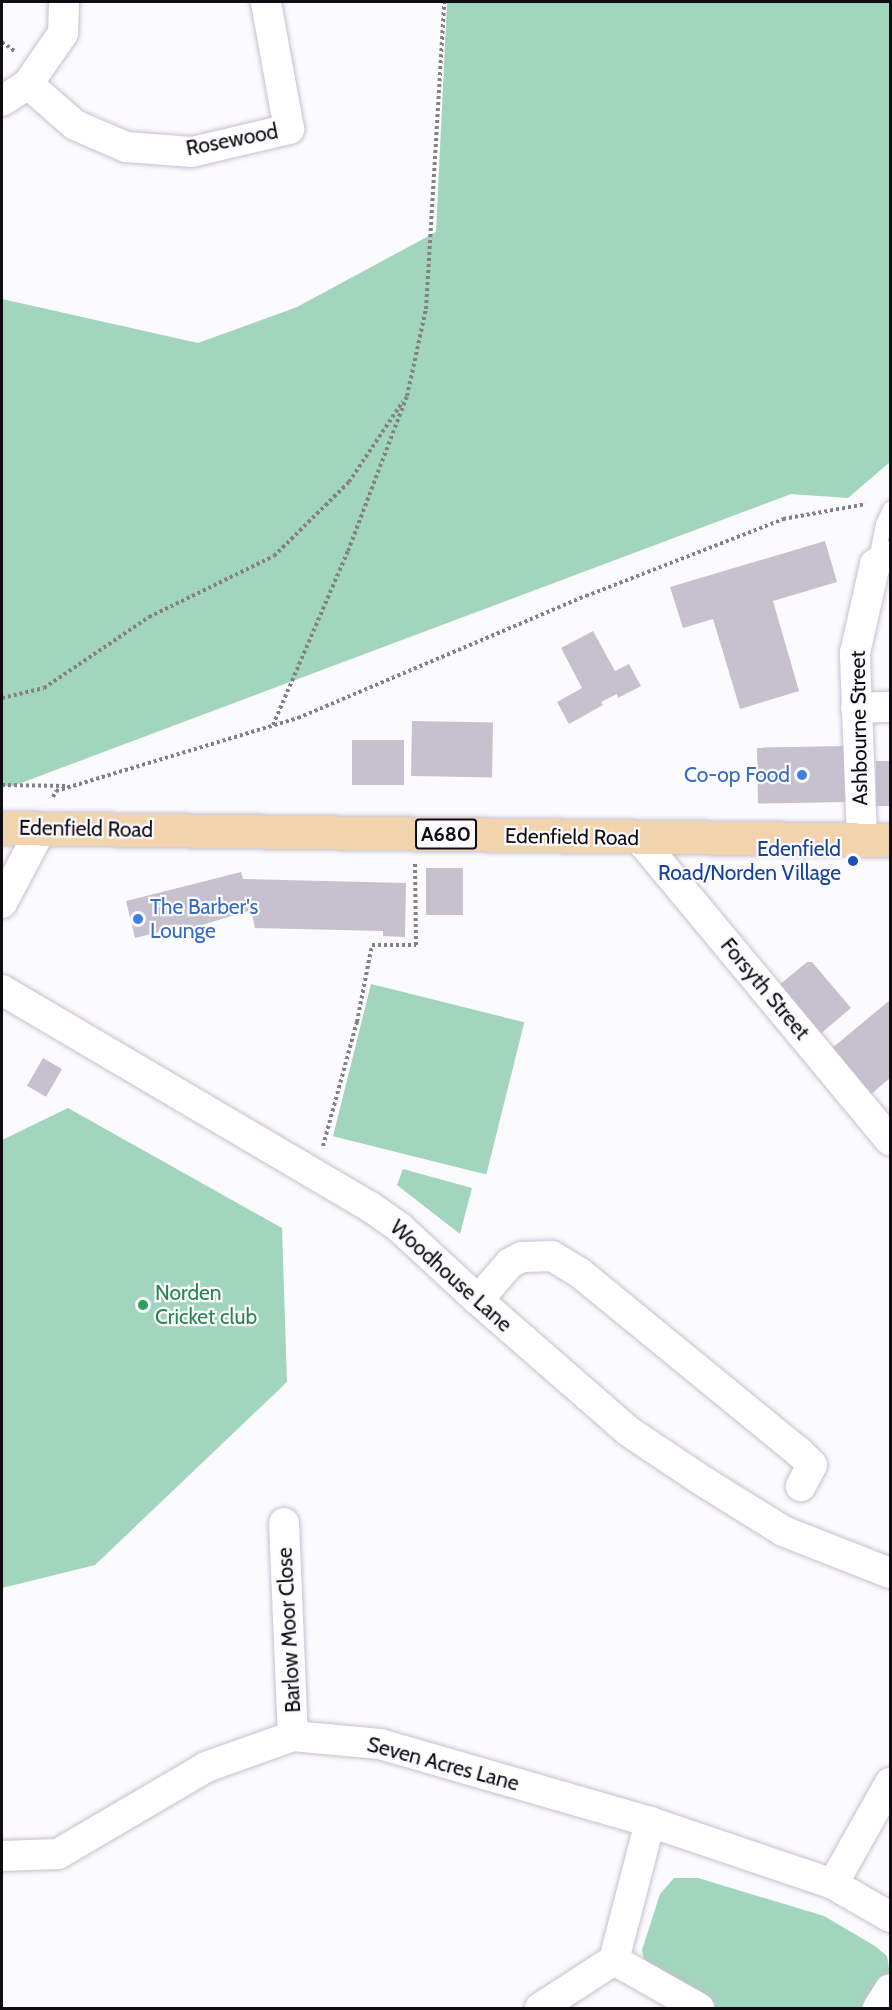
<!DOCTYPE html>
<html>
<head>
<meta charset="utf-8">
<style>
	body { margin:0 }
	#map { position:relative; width:892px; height:2010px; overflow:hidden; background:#fbfafd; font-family:Cabin,sans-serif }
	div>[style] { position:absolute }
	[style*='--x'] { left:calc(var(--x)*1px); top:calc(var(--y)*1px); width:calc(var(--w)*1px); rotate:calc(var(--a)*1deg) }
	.green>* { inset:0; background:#a2d5bd; transform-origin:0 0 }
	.building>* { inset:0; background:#c7c0cf; transform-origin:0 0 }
	.path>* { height:4px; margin-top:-2px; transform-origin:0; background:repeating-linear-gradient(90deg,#838185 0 3px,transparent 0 6px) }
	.roads { filter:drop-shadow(0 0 2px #c6bfcf) drop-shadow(0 0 2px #c6bfcf) }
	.service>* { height:15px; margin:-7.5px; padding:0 7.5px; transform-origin:7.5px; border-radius:7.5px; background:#fff }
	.minor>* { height:30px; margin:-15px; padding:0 15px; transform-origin:15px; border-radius:15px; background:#fff }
	.primary>* { height:33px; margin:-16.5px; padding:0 16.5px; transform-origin:16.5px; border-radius:16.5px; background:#f1d4ae }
	.dots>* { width:16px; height:16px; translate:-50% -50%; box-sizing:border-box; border:3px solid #fbfafd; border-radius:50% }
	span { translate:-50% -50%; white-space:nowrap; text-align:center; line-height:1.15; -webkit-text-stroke:4.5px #fbfafd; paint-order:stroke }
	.shield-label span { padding:2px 4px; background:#fbfafd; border:2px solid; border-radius:4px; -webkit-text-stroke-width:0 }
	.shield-label { font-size:20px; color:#100d12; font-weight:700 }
	.street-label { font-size:21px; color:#100d12 }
	.shop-label { font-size:21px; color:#366cbe }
	.right { translate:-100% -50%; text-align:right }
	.left { translate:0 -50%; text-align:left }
	.transit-label { font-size:21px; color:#164399 }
	.leisure-label { font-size:21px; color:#27864d }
	.frame { position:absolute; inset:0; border:3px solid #100d12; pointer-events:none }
</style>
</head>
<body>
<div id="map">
	<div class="green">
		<div style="clip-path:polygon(447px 2px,890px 2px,890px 462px,848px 498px,791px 494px,13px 786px,2px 786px,2px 299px,198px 343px,297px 307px,436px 232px)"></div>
		<div style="left:371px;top:984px;width:158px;height:157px;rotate:14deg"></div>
		<div style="clip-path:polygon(68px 1108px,282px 1228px,287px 1382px,95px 1565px,2px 1588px,2px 1140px)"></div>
		<div style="clip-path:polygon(403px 1169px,472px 1188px,460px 1234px,397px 1185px)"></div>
		<div style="clip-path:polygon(674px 1878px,698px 1878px,824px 1916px,875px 1946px,887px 1956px,890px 1974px,871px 2008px,704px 2008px,645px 1966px,642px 1950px,660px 1894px)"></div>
	</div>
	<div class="building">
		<div style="clip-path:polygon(825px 541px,837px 582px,773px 601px,799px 691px,740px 709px,713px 619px,683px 628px,670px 587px)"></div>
		<div style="clip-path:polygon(593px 631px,615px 671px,629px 664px,641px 686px,618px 698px,617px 694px,601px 702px,603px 705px,569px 724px,557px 702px,582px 688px,561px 648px)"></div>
		<div style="left:412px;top:721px;width:81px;height:55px;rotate:1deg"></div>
		<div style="left:352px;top:740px;width:52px;height:45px"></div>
		<div style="left:846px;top:746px;width:56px;height:89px;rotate:89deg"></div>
		<div style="left:876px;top:761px;width:14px;height:45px"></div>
		<div style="left:426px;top:868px;width:37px;height:47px"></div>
		<div style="clip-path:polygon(241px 872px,243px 879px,406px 883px,405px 937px,383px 936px,383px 931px,255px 928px,251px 910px,189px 929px,188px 925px,135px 938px,126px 901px)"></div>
		<div style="clip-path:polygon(807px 962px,812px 962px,851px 1008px,819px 1035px,778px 986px)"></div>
		<div style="clip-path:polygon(890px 1000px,890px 1078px,869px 1096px,831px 1049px)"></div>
		<div style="left:43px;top:1058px;width:22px;height:32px;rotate:30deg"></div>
	</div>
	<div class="path">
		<div style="--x:2;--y:42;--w:17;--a:36"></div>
		<div style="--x:2;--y:698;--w:43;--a:-13.4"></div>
		<div style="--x:44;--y:688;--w:127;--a:-34.1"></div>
		<div style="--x:149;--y:617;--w:139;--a:-26"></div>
		<div style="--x:274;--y:556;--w:105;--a:-44.6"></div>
		<div style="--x:349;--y:482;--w:97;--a:-56.3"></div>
		<div style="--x:273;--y:725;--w:189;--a:-66.7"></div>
		<div style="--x:348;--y:551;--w:166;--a:-69.2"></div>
		<div style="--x:407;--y:396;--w:89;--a:-77.7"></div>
		<div style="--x:426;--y:309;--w:308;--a:-86.6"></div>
		<div style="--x:2;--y:785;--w:65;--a:0.9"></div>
		<div style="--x:53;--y:797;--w:7;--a:-63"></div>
		<div style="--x:56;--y:791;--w:253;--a:-16.8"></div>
		<div style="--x:298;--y:718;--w:313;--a:-23"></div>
		<div style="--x:586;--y:596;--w:212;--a:-21.3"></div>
		<div style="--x:783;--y:519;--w:84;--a:-10.2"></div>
		<div style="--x:323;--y:1146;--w:129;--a:-74.7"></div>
		<div style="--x:357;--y:1022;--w:78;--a:-79"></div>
		<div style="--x:372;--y:945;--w:44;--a:0"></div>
		<div style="--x:416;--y:945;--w:81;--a:-90.7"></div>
	</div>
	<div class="roads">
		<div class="service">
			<div style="--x:875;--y:564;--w:41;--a:-78.7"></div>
			<div style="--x:883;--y:524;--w:17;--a:-66"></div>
		</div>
		<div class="minor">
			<div style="--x:28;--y:84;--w:62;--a:41.1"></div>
			<div style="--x:75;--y:125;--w:56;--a:23.3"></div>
			<div style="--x:126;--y:147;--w:66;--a:4.3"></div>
			<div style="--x:192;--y:152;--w:100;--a:-13.3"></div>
			<div style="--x:289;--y:129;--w:129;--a:-100.3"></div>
			<div style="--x:2;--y:101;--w:31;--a:-33"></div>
			<div style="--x:28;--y:84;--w:62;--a:-55.5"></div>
			<div style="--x:63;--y:33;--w:31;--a:-88"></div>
			<div style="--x:856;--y:708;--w:34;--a:-2"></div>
			<div style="--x:639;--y:838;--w:393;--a:50.3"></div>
			<div style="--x:862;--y:839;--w:186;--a:-92.2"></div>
			<div style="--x:855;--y:653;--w:91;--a:-77.3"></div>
			<div style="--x:875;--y:564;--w:17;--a:-28"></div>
			<div style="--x:2;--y:903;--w:84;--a:-62.2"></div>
			<div style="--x:2;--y:990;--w:426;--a:30.5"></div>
			<div style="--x:369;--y:1206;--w:38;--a:35"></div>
			<div style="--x:400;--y:1228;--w:106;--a:42.7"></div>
			<div style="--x:478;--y:1300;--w:199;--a:41.1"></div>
			<div style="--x:628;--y:1431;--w:94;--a:33.7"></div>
			<div style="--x:706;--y:1483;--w:91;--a:31.9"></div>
			<div style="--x:783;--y:1531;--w:115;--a:21.4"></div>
			<div style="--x:478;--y:1300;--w:49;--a:-49.1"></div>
			<div style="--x:510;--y:1263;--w:13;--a:-27"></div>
			<div style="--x:522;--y:1257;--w:30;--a:-2"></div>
			<div style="--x:552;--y:1256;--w:33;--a:31"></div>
			<div style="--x:580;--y:1273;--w:283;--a:39.3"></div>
			<div style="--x:799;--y:1452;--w:18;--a:45"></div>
			<div style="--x:812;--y:1465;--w:24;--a:118"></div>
			<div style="--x:284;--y:1523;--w:213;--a:87.6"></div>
			<div style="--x:2;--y:1856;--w:56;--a:-2"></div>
			<div style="--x:58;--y:1854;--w:172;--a:-30.4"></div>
			<div style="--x:206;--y:1767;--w:92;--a:-19.6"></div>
			<div style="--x:293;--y:1736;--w:87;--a:5.3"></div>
			<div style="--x:380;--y:1744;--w:281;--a:16.1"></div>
			<div style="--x:650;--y:1822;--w:193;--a:18.7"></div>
			<div style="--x:833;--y:1884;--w:66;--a:30.1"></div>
			<div style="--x:833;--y:1884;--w:116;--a:-60.6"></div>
			<div style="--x:614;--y:1960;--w:98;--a:29.5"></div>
			<div style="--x:540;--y:2008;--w:88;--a:-33"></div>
			<div style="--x:614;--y:1960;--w:143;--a:-75.4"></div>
			<div style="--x:878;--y:2008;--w:22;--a:-58"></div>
		</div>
		<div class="primary">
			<div style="--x:2;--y:828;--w:888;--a:0.77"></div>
		</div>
	</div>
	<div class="dots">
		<div style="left:802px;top:775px;background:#3f7fe0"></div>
		<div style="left:853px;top:861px;background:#1a4fb4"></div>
		<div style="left:138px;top:919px;background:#3f7fe0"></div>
		<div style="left:143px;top:1305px;background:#2e9e5b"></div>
	</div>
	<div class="shield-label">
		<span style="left:446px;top:834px">A680</span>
	</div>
	<div class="street-label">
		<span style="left:232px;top:140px;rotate:-11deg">Rosewood</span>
		<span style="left:859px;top:728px;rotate:-91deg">Ashbourne Street</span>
		<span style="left:86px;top:829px;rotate:1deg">Edenfield Road</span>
		<span style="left:572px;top:837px;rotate:1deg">Edenfield Road</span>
		<span style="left:765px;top:989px;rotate:50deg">Forsyth Street</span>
		<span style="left:451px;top:1276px;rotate:42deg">Woodhouse Lane</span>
		<span style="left:289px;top:1630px;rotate:-93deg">Barlow Moor Close</span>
		<span style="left:443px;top:1764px;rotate:15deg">Seven Acres Lane</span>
	</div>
	<div class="shop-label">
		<span class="right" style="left:790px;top:775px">Co-op Food</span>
		<span class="left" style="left:150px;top:919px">The Barber's<br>Lounge</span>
	</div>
	<div class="transit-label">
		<span class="right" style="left:841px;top:861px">Edenfield<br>Road/Norden Village</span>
	</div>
	<div class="leisure-label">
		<span class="left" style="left:155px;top:1305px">Norden<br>Cricket club</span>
	</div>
	<div class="frame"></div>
</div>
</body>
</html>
